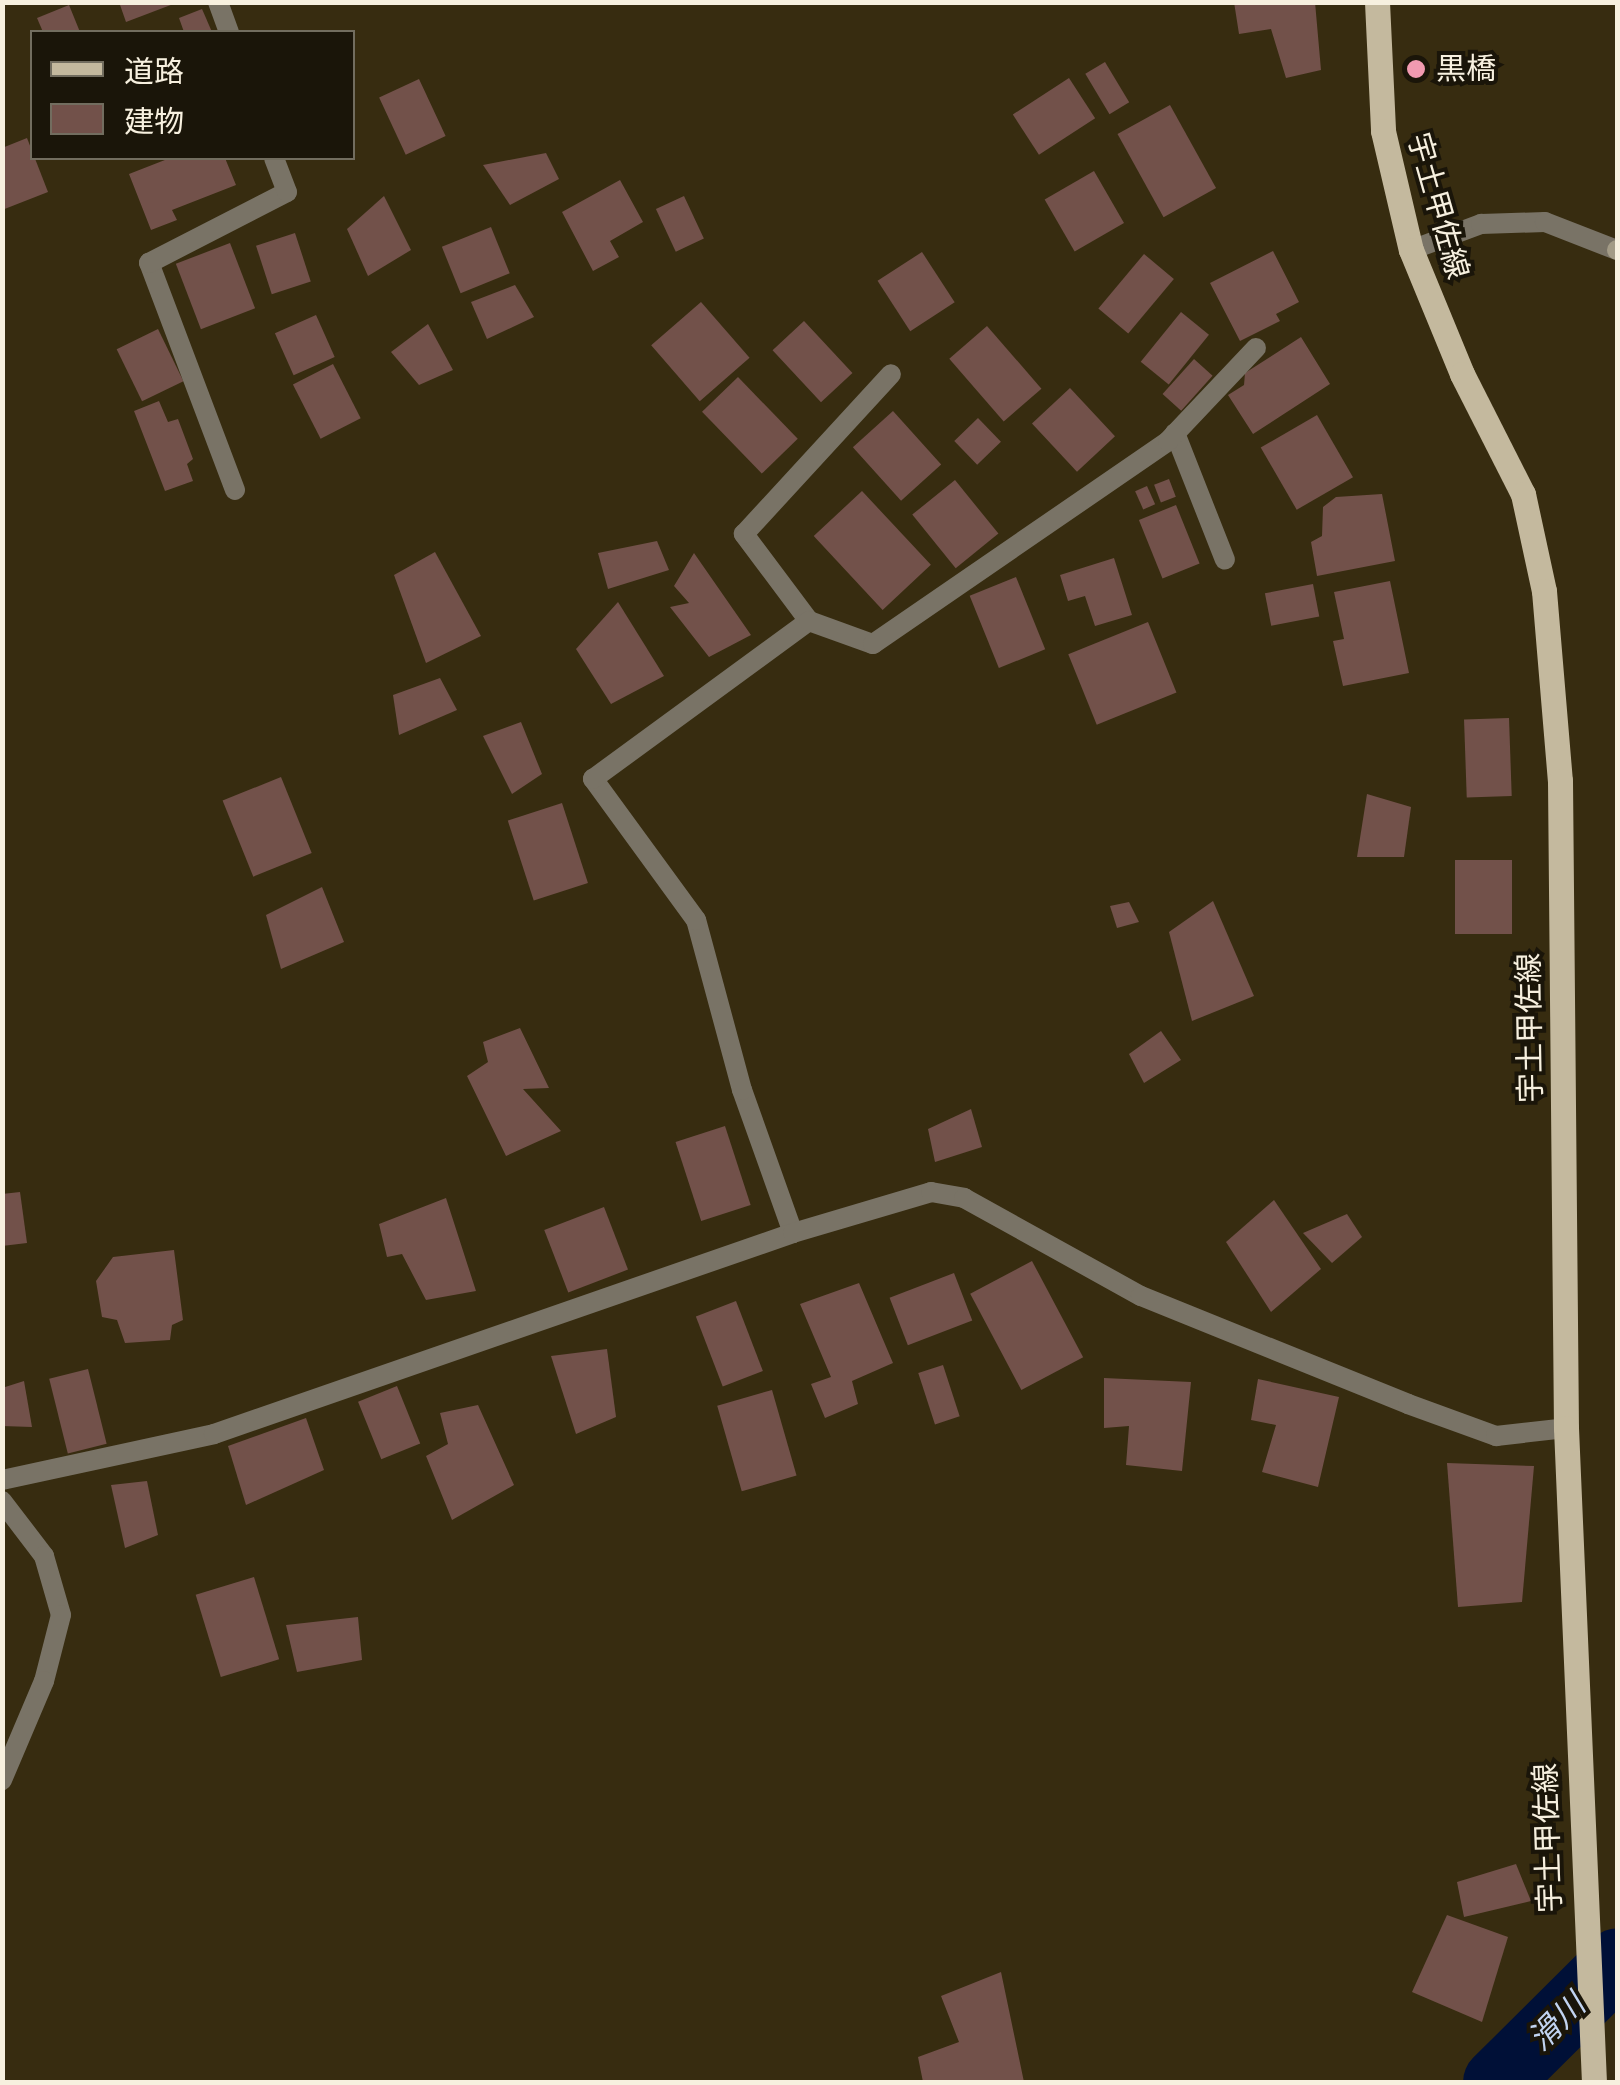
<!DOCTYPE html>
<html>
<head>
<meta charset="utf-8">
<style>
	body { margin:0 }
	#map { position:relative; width:1620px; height:2085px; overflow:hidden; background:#372c10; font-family:Cabin,"Noto Sans JP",sans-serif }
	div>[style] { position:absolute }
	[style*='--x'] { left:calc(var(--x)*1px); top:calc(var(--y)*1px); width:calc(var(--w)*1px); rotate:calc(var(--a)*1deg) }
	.river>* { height:68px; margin:-34px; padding:0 34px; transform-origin:34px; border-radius:34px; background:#001037 }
	.building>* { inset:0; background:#72514a; transform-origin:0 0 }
	.street>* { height:20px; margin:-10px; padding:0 10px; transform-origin:10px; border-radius:10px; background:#797366 }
	.secondary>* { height:20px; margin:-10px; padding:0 10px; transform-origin:10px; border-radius:10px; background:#a39b86 }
	.primary>* { height:25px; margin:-12.5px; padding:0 12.5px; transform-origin:12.5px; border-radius:12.5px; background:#c4b99e }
	.dots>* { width:28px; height:28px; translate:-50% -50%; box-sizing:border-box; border:5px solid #1a1509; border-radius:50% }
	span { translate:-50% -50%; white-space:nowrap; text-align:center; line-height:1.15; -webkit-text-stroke:8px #1a1509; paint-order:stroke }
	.poi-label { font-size:30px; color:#f7f0df }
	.left { translate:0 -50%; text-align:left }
	.street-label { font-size:30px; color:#f7f0df }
	.water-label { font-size:32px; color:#c1d3f0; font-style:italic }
	.frame { position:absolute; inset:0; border:5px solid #f7f0df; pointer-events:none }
	.legend { position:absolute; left:30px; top:30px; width:325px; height:130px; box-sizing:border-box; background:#1a1509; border:2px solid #726d5f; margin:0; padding:12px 18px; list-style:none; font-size:30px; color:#f7f0df }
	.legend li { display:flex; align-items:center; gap:20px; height:50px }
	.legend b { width:50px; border:2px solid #726d5f }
</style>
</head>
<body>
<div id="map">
	<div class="river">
		<div style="--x:1497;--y:2082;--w:170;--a:-44.8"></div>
	</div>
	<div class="building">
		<div style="clip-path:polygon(119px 2px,175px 2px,176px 3px,126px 22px)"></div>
		<div style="clip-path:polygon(1234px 2px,1315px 2px,1321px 70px,1286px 78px,1271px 29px,1239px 34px)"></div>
		<div style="clip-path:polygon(69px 5px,80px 32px,43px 32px,37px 18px)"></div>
		<div style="clip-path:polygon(202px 9px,212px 32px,184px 32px,179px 18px)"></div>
		<div style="left:1105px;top:62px;width:47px;height:23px;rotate:59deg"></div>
		<div style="left:1069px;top:78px;width:48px;height:67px;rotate:57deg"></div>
		<div style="left:419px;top:79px;width:63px;height:44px;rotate:65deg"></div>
		<div style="left:1170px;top:105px;width:95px;height:60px;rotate:61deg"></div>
		<div style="clip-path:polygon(27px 138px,48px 192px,2px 210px,2px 148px)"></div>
		<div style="clip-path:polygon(546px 153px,559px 179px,510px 205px,483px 165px)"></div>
		<div style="clip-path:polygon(170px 158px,225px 158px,236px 185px,172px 210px,177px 220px,151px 230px,129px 174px)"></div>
		<div style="left:1094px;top:171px;width:60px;height:57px;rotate:60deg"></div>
		<div style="clip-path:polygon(620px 180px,643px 222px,610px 241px,619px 257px,593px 271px,562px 212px)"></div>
		<div style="clip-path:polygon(384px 196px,411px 250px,368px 276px,347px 229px)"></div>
		<div style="left:684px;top:196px;width:47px;height:31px;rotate:65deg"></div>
		<div style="left:491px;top:227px;width:50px;height:53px;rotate:68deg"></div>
		<div style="left:295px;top:233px;width:51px;height:41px;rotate:72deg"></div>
		<div style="left:230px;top:243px;width:70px;height:58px;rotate:69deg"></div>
		<div style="clip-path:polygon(1273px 251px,1299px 302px,1276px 314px,1280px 321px,1240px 341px,1210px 283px)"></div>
		<div style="left:922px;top:252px;width:60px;height:53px;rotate:57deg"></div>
		<div style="left:1144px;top:254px;width:39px;height:71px;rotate:40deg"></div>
		<div style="clip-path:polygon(515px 285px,534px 317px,487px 339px,471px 302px)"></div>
		<div style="left:701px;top:302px;width:74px;height:66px;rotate:49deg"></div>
		<div style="left:1181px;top:312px;width:36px;height:64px;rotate:39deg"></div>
		<div style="left:316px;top:315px;width:46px;height:45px;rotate:66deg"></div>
		<div style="left:804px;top:321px;width:71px;height:43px;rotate:47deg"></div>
		<div style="clip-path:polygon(428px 324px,453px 370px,419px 385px,391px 352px)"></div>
		<div style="left:987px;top:326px;width:83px;height:50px;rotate:49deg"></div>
		<div style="left:158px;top:329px;width:58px;height:46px;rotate:64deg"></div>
		<div style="clip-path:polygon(1301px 337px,1330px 384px,1253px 434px,1228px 395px,1244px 385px,1245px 373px)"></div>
		<div style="left:1194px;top:359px;width:25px;height:47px;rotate:42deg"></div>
		<div style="left:333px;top:364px;width:61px;height:45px;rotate:63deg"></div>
		<div style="left:738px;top:377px;width:86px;height:50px;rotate:46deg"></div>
		<div style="left:1070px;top:388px;width:66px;height:52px;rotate:47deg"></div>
		<div style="clip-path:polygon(159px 401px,168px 422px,178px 419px,193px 459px,187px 464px,193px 481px,165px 491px,134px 411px)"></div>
		<div style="left:893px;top:411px;width:72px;height:54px;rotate:48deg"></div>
		<div style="left:1317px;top:415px;width:72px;height:65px;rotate:60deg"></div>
		<div style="left:978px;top:418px;width:33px;height:33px;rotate:46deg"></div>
		<div style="left:1169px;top:479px;width:19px;height:16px;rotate:69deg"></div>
		<div style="left:955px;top:480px;width:69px;height:55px;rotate:51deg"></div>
		<div style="left:1147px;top:486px;width:20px;height:13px;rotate:66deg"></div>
		<div style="left:862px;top:491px;width:101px;height:66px;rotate:47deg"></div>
		<div style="clip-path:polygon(1382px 494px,1395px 561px,1317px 576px,1311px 542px,1322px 536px,1323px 507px,1336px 497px)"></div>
		<div style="left:1176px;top:505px;width:63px;height:40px;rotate:68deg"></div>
		<div style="clip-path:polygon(657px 541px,669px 570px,608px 589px,598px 553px)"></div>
		<div style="clip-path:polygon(435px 552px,481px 636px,426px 663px,394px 575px)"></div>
		<div style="clip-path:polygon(694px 553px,751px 635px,709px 657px,670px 607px,689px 603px,674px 586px)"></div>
		<div style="clip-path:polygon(1114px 558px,1132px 615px,1095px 626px,1085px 596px,1068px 601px,1060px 575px)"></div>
		<div style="left:1016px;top:577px;width:78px;height:50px;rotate:68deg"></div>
		<div style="clip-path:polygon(1390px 581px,1409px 673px,1343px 686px,1333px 641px,1344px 639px,1334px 592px)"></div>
		<div style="left:1313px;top:584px;width:33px;height:49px;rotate:79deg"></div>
		<div style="clip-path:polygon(618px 602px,664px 676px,611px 704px,576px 649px)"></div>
		<div style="left:1148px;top:622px;width:76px;height:86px;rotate:68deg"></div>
		<div style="clip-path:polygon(440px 678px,457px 710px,399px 735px,393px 695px)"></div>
		<div style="left:1509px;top:718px;width:78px;height:45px;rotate:88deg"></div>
		<div style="clip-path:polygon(521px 722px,542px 774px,512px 794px,483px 736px)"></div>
		<div style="left:281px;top:777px;width:82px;height:63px;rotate:68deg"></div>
		<div style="clip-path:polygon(1367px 794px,1411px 807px,1404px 857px,1357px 857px)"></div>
		<div style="left:562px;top:803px;width:84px;height:57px;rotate:72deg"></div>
		<div style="left:1455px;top:860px;width:57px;height:74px"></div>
		<div style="clip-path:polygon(322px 887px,344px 942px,281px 969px,266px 915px)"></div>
		<div style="clip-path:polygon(1213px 901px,1254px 996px,1192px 1021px,1169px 932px)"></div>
		<div style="clip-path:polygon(1129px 902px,1139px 922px,1117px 928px,1110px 906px)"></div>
		<div style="clip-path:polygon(520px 1028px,549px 1088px,523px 1089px,561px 1131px,506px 1156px,467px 1076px,488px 1062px,483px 1042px)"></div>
		<div style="clip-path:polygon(1161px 1031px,1181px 1060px,1144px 1083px,1129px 1054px)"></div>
		<div style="clip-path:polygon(971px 1109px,982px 1147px,935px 1162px,928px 1129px)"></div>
		<div style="left:725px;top:1126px;width:83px;height:52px;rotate:72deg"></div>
		<div style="clip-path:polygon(20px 1192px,27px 1243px,2px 1246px,2px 1194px)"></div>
		<div style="clip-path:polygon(446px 1198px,476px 1291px,426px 1300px,402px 1254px,387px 1257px,379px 1224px)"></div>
		<div style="clip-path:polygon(1274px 1200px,1321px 1269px,1271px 1312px,1226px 1242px)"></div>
		<div style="left:604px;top:1207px;width:67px;height:64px;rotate:69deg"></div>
		<div style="clip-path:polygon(1347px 1214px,1362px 1237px,1332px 1263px,1303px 1233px)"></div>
		<div style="clip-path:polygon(174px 1250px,183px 1320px,172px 1325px,170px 1340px,125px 1343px,117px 1320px,102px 1317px,96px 1281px,113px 1257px)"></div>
		<div style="left:1032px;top:1261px;width:109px;height:70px;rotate:62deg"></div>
		<div style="left:954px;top:1273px;width:51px;height:69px;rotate:69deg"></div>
		<div style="clip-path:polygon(859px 1283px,893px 1363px,852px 1381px,858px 1404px,825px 1418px,811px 1384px,831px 1377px,800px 1304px)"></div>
		<div style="left:736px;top:1301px;width:75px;height:43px;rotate:69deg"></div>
		<div style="clip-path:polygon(607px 1349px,616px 1417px,576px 1434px,551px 1356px)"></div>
		<div style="left:943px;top:1365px;width:54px;height:26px;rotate:72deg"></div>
		<div style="left:88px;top:1369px;width:77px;height:40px;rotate:76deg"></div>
		<div style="clip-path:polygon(1104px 1378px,1191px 1382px,1182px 1471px,1126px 1465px,1129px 1426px,1104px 1428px)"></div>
		<div style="clip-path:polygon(1258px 1379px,1339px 1397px,1318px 1487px,1262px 1472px,1276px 1425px,1251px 1420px)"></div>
		<div style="clip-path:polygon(24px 1381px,32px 1427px,2px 1426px,2px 1388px)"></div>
		<div style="left:397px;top:1386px;width:62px;height:42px;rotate:68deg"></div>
		<div style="left:772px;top:1390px;width:89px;height:57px;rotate:74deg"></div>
		<div style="clip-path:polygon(478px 1405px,514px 1485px,452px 1520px,426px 1456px,448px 1444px,440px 1413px)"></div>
		<div style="clip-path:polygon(306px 1418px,324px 1470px,246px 1505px,228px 1446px)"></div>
		<div style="clip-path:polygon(1447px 1463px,1534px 1466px,1522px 1602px,1458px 1607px)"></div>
		<div style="clip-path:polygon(147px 1481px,158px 1535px,125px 1548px,111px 1485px)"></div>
		<div style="left:254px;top:1577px;width:86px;height:61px;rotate:73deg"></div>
		<div style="clip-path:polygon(358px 1617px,362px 1660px,297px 1672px,286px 1625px)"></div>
		<div style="clip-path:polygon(1516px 1864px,1531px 1901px,1464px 1917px,1457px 1882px)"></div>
		<div style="clip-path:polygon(1447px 1915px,1508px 1937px,1482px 2022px,1412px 1992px)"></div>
		<div style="clip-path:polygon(1001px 1972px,1024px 2082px,923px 2082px,918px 2057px,959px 2042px,941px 1996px)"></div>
	</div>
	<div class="street">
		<div style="--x:218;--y:2;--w:32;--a:70"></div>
		<div style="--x:1411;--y:250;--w:75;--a:-20.4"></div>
		<div style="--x:1481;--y:224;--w:64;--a:-1.8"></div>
		<div style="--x:1545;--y:222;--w:77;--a:21.3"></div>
		<div style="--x:1175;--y:433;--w:136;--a:68.5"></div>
		<div style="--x:235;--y:490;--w:243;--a:-110.7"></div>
		<div style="--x:149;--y:263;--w:155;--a:-27.2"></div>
		<div style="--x:287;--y:192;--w:36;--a:-111"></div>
		<div style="--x:809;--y:621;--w:109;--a:-126.8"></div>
		<div style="--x:744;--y:534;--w:217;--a:-47.4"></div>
		<div style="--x:793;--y:1233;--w:152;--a:-109.6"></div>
		<div style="--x:742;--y:1090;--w:176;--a:-105.1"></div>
		<div style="--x:696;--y:920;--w:175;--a:-126.1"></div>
		<div style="--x:593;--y:779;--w:268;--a:-36.2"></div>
		<div style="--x:809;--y:621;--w:68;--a:19.8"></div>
		<div style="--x:873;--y:644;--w:358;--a:-34.5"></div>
		<div style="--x:1168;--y:441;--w:128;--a:-46.6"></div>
		<div style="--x:2;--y:1480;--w:217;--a:-12.2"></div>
		<div style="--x:214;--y:1434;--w:613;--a:-19.14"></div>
		<div style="--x:793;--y:1233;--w:144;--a:-16.5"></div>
		<div style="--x:931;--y:1192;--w:34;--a:10"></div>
		<div style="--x:964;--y:1198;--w:202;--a:29"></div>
		<div style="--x:1141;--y:1296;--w:288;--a:22"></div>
		<div style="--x:1408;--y:1404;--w:94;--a:20"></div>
		<div style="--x:1496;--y:1436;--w:70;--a:-6.5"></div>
		<div style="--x:2;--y:1501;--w:69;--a:52.6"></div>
		<div style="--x:44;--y:1556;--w:61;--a:73.9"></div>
		<div style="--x:61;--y:1615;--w:68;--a:104.4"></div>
		<div style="--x:44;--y:1681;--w:108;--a:113"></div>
	</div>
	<div class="secondary">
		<div style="--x:1617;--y:250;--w:1;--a:0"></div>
	</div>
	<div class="primary">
		<div style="--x:1377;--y:2;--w:129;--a:87.3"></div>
		<div style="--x:1383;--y:131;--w:122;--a:76.8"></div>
		<div style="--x:1411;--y:250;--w:134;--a:67.6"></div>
		<div style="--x:1462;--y:374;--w:135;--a:63.1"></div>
		<div style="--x:1523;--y:494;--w:99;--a:77.8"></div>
		<div style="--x:1544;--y:591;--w:191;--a:85.2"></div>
		<div style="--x:1560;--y:781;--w:647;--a:89.47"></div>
		<div style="--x:1566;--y:1428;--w:655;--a:87.55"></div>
	</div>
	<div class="dots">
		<div style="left:1416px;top:69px;background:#f19ab1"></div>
	</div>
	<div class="poi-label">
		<span class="left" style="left:1436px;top:69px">黒橋</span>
	</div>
	<div class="street-label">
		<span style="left:1438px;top:206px;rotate:74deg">宇土甲佐線</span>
		<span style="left:1530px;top:1028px;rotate:-91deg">宇土甲佐線</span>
		<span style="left:1548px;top:1838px;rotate:-92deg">宇土甲佐線</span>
	</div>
	<div class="water-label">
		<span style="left:1557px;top:2022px;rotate:-45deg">滑川</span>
	</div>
	<div class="frame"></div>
	<ul class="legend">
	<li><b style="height:12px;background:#c4b99e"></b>道路</li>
	<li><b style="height:28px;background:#72514a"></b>建物</li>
	</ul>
</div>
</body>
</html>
